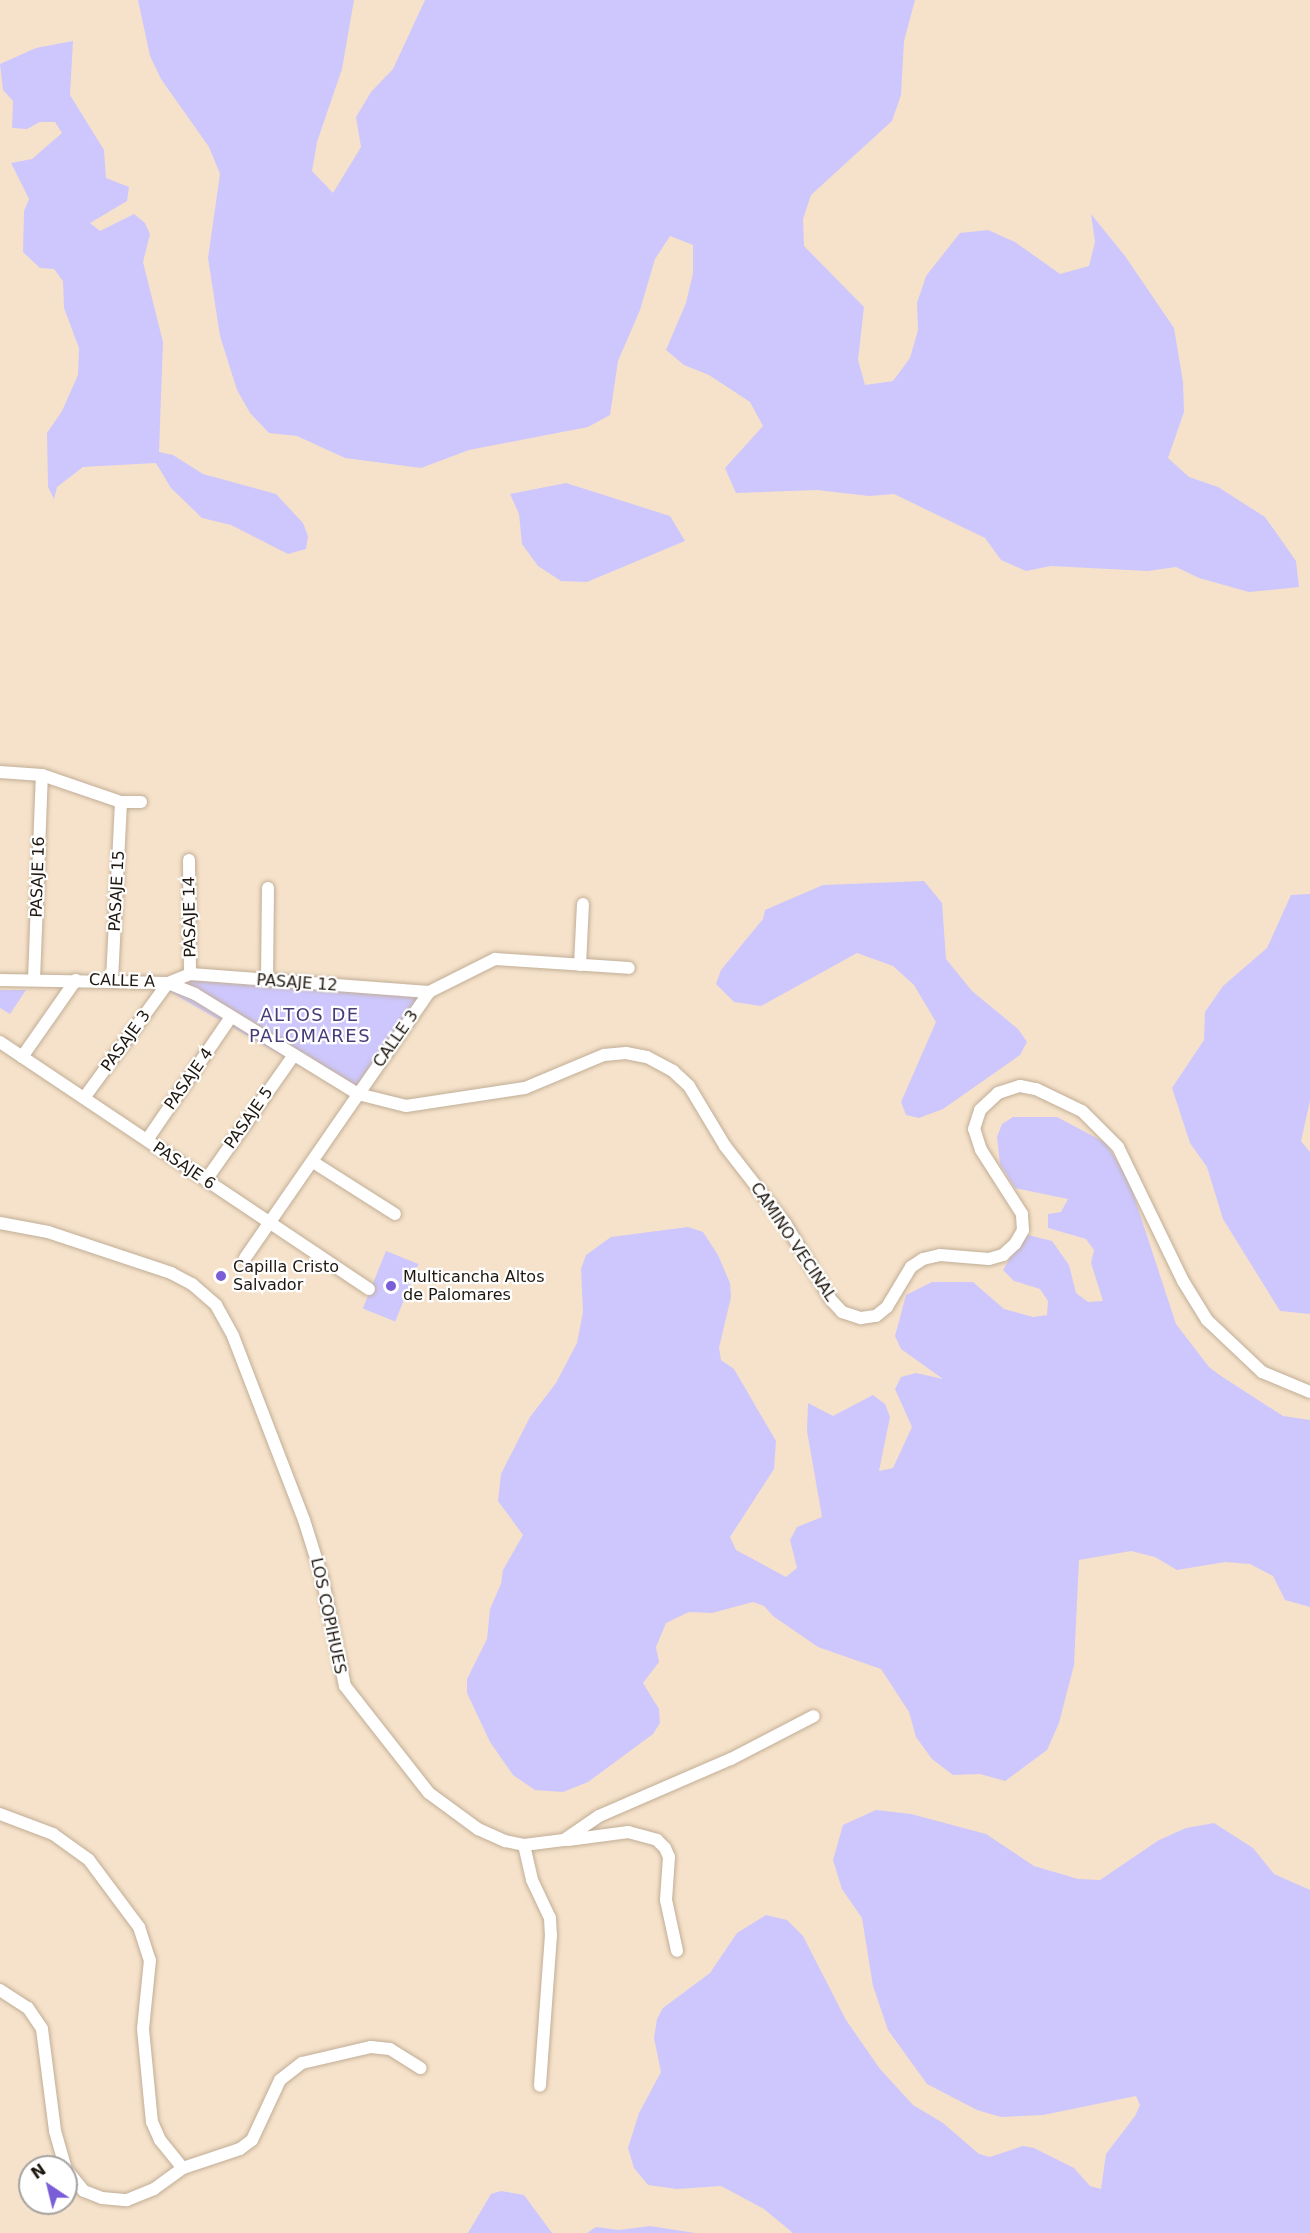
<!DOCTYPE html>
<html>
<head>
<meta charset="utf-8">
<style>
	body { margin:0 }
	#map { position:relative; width:1310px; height:2233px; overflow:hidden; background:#f6e2ca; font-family:"DejaVu Sans",sans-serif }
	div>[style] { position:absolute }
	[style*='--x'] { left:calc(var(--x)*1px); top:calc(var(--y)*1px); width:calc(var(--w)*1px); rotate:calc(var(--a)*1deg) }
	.green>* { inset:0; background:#cdc7fd; transform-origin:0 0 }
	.roads { filter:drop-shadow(0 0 2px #c1ae97) drop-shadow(0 0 2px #c1ae97) }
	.street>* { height:12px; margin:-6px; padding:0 6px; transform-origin:6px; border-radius:6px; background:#fff }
	.dots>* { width:16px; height:16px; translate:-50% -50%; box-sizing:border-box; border:3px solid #fff; border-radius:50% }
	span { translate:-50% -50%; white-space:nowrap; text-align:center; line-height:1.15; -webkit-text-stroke:4.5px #fff; paint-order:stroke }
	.street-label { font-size:16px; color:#1e170f }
	.poi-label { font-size:16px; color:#1e170f }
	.left { translate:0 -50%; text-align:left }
	.neighbourhood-label { font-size:18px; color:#473b78; letter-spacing:1.5px }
	.north { position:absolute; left:18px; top:2155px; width:60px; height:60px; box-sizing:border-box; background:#fff; border:2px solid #a5a29f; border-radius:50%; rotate:325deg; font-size:16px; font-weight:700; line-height:24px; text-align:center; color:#1e170f }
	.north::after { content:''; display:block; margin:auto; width:21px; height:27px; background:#7a5ed8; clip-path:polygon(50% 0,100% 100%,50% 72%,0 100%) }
</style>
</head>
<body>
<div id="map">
	<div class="green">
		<div style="clip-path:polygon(138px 0,354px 0,342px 69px,317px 142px,312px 171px,333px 193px,361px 147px,356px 117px,371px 92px,393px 69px,425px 0,915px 0,904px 41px,901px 95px,892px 121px,811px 195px,803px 219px,804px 246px,864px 307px,858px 360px,865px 385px,893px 381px,910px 358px,918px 330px,917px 303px,926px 276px,960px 233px,988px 230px,1015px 242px,1060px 274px,1089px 266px,1095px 242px,1091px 214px,1125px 256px,1174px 328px,1183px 382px,1184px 412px,1168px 458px,1189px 477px,1218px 487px,1265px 517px,1296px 561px,1299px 587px,1249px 592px,1199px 578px,1176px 567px,1148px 571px,1051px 566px,1026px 571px,1001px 560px,985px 538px,894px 494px,869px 496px,817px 490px,736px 493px,725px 468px,763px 426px,750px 402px,709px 375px,684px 365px,666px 350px,686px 303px,693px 273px,693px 245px,670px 236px,655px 259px,640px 310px,618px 361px,610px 415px,588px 427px,469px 450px,421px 468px,345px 458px,297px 436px,269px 433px,250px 413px,237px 390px,220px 336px,208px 258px,220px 174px,209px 147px,161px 79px,150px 56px)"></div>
		<div style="clip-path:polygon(73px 41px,70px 95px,104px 150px,106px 178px,129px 187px,127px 201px,90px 223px,100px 231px,134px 214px,145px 223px,150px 234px,143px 262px,163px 342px,159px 452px,173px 455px,203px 474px,276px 494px,303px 523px,308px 536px,306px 549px,288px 554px,231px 525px,202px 518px,171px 488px,156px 463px,83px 467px,57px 487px,54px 499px,48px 487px,47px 433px,62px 411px,78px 375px,79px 348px,64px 308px,63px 281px,54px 269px,40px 268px,23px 252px,24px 211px,29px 199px,11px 163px,32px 159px,62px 133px,55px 122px,40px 122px,27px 129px,12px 128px,13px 101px,3px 90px,0 64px,36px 48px)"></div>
		<div style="clip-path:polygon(566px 483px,670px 516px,685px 541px,587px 582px,561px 581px,538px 566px,522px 544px,519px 514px,510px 494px)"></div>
		<div style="clip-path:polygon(924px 881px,942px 903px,946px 959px,972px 991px,1018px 1029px,1027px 1042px,1020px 1055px,943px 1109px,919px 1118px,906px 1115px,901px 1102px,936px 1022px,914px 985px,893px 966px,857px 953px,761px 1006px,734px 1002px,716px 984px,721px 970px,763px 919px,765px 910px,823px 885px)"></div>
		<div style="clip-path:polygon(1310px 894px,1310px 1101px,1301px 1141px,1310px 1152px,1310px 1314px,1280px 1311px,1223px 1219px,1207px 1167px,1190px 1143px,1172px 1088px,1204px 1040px,1205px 1012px,1223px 986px,1267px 948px,1291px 895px)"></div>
		<div style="clip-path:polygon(181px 980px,422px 996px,351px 1095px,158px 985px)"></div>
		<div style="clip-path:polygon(0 990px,26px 990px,10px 1014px,0 1008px)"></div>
		<div style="clip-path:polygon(1013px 1117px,1057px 1117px,1106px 1143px,1129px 1181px,1176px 1324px,1209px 1367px,1221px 1376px,1283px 1416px,1310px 1420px,1310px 1607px,1285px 1600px,1273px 1576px,1250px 1564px,1225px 1562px,1177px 1570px,1155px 1557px,1131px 1551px,1079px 1560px,1074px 1665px,1059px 1723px,1047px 1750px,1005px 1781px,980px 1774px,953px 1775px,932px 1759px,916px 1737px,909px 1712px,881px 1669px,818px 1647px,773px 1616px,764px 1606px,753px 1602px,712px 1613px,689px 1612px,666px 1623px,656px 1647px,659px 1662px,643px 1683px,659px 1709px,660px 1723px,653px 1734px,588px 1782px,563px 1792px,535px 1790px,513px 1775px,490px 1742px,467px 1693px,467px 1679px,487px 1639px,490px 1609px,501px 1584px,503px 1570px,523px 1535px,498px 1501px,501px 1474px,530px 1417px,556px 1383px,577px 1343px,583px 1312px,581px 1269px,586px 1255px,611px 1237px,688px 1227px,703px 1232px,718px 1255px,730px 1283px,731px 1297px,719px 1348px,721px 1360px,734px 1369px,776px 1441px,774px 1469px,730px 1537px,736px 1550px,786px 1577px,797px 1568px,790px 1540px,797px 1527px,822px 1517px,807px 1431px,808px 1403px,833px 1416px,873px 1395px,885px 1404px,890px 1417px,879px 1471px,893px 1468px,912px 1427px,895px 1389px,901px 1377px,916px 1373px,943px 1379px,901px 1349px,895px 1336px,906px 1295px,932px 1282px,973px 1282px,1004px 1309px,1033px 1317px,1047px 1315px,1048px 1301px,1040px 1289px,1014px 1281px,1003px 1270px,1024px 1234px,1052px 1241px,1069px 1265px,1076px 1293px,1088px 1302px,1103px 1301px,1091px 1263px,1094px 1250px,1086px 1239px,1048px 1228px,1048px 1214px,1061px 1212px,1068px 1199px,1015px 1188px,1000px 1164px,997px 1137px,1002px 1124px)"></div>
		<div style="left:386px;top:1251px;width:35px;height:62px;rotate:22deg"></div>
		<div style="clip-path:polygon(876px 1810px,911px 1814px,986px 1834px,1034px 1866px,1078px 1879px,1100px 1880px,1159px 1840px,1186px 1828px,1214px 1823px,1253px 1848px,1274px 1874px,1310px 1890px,1310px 2233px,793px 2233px,764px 2209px,721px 2186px,677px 2189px,648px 2185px,634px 2168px,628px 2148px,639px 2113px,661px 2072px,654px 2038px,657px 2019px,663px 2008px,710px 1973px,737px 1933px,766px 1915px,787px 1920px,803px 1936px,846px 2020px,880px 2069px,913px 2105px,943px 2123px,979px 2154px,990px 2157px,1023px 2146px,1034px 2148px,1074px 2168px,1090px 2186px,1101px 2189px,1106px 2154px,1135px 2116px,1140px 2105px,1136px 2096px,1043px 2115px,1001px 2117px,977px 2110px,927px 2084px,888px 2030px,873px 1986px,862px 1918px,842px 1889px,833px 1860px,843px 1825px)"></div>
		<div style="clip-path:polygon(501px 2191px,524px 2195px,552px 2233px,468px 2233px,491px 2194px)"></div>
		<div style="clip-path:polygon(650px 2226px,695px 2233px,587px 2233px,596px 2227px,619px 2230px)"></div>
	</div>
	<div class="roads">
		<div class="street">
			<div style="--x:0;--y:772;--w:42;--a:4.1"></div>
			<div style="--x:42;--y:775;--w:83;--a:18.9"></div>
			<div style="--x:121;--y:802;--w:20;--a:0"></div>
			<div style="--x:189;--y:860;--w:114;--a:89.5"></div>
			<div style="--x:580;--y:965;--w:61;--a:-87.2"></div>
			<div style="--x:0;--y:980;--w:168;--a:1"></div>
			<div style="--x:168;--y:983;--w:29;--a:22"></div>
			<div style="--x:195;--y:994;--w:191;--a:31.5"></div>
			<div style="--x:358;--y:1094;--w:49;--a:14"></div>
			<div style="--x:406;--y:1106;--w:120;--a:-8.6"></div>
			<div style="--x:525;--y:1088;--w:86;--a:-22.7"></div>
			<div style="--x:604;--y:1055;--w:22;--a:-5"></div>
			<div style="--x:626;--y:1053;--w:21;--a:11"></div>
			<div style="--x:647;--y:1057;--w:30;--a:28"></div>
			<div style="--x:673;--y:1071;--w:22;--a:43"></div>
			<div style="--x:689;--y:1086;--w:70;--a:59"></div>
			<div style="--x:725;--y:1146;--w:98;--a:52.1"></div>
			<div style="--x:785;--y:1223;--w:90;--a:59.1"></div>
			<div style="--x:831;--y:1300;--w:16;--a:47"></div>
			<div style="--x:842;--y:1312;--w:20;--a:18"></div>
			<div style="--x:861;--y:1318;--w:15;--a:-8"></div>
			<div style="--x:876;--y:1316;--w:14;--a:-39"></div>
			<div style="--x:887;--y:1307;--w:47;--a:-59"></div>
			<div style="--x:911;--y:1267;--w:14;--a:-34"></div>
			<div style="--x:923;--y:1259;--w:17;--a:-13"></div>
			<div style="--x:940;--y:1255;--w:49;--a:4.7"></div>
			<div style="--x:989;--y:1259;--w:15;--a:-16"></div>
			<div style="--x:1003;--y:1255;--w:16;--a:-43"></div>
			<div style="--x:1015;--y:1244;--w:16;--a:-60"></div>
			<div style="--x:1023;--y:1230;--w:16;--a:-94"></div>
			<div style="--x:1022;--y:1214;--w:76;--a:-122.6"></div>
			<div style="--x:981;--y:1150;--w:22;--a:-108"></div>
			<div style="--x:974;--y:1129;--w:20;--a:-72"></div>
			<div style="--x:980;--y:1110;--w:25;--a:-43"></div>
			<div style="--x:998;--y:1093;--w:23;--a:-18"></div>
			<div style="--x:1020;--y:1086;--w:16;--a:11"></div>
			<div style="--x:1036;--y:1089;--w:51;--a:25.6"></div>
			<div style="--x:1082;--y:1111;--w:51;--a:45"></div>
			<div style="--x:1118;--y:1147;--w:149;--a:64.1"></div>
			<div style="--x:1183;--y:1281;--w:46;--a:58.4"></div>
			<div style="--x:1207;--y:1320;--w:76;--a:43.4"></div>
			<div style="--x:1262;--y:1372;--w:52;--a:22.6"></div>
			<div style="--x:34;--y:980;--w:205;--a:-87.8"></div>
			<div style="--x:112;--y:980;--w:178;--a:-87.1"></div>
			<div style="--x:267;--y:981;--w:93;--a:-89.4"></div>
			<div style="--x:168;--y:983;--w:24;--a:-22"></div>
			<div style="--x:190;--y:974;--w:240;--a:4.3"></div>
			<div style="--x:0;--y:1042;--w:444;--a:33.8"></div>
			<div style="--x:22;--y:1057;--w:94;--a:-55"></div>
			<div style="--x:84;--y:1098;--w:142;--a:-53.9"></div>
			<div style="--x:147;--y:1140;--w:149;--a:-55.7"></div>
			<div style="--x:313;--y:1162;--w:97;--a:32.4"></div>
			<div style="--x:206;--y:1180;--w:151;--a:-54.9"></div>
			<div style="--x:0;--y:1223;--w:49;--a:10.6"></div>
			<div style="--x:48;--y:1232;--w:130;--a:18.4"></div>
			<div style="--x:171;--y:1273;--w:24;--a:28"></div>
			<div style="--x:192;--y:1284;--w:32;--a:41"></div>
			<div style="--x:216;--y:1305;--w:35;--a:61"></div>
			<div style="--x:233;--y:1336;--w:197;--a:68.9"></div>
			<div style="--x:304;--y:1520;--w:60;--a:72.5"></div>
			<div style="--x:322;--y:1577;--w:111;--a:78.1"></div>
			<div style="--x:345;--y:1686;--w:136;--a:51.9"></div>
			<div style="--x:429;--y:1793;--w:61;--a:36.3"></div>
			<div style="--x:478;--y:1829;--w:30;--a:24"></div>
			<div style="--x:505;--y:1841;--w:19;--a:12"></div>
			<div style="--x:524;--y:1845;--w:40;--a:-7.1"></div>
			<div style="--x:564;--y:1840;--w:42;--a:-34.4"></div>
			<div style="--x:599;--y:1816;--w:144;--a:-23.4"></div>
			<div style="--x:731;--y:1759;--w:93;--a:-27.4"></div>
			<div style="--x:245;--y:1258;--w:323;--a:-55.3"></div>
			<div style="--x:429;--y:992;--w:74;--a:-26.6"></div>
			<div style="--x:495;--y:959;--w:134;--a:3.8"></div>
			<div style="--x:0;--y:1814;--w:57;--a:20.7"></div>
			<div style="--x:53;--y:1834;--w:44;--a:35.8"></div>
			<div style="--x:89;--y:1860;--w:84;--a:53.3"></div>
			<div style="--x:139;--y:1927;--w:35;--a:72"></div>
			<div style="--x:150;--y:1960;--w:69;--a:95.8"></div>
			<div style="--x:143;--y:2029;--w:93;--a:84.5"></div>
			<div style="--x:152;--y:2122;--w:20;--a:66"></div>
			<div style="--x:160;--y:2140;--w:36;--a:51"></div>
			<div style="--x:183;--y:2168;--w:60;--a:-18.4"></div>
			<div style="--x:240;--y:2149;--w:15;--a:-37"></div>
			<div style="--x:252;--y:2140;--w:66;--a:-65"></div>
			<div style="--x:280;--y:2080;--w:28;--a:-38"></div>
			<div style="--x:302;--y:2063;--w:71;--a:-13.1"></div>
			<div style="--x:371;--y:2047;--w:19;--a:6"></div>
			<div style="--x:390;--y:2049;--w:36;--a:32"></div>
			<div style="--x:568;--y:1840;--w:61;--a:-7.6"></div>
			<div style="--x:628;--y:1832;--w:30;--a:15"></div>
			<div style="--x:657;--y:1840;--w:11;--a:45"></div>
			<div style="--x:665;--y:1848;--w:10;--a:66"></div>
			<div style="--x:669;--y:1857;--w:43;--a:94"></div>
			<div style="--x:666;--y:1900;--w:52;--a:77.8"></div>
			<div style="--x:524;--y:1845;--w:36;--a:77"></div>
			<div style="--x:532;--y:1880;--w:42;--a:64.7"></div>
			<div style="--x:550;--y:1918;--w:17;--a:87"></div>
			<div style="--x:551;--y:1935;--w:151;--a:94.2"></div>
			<div style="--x:0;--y:1990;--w:33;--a:33"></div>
			<div style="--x:28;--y:2008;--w:25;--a:56"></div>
			<div style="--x:42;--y:2029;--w:103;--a:82.7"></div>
			<div style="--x:55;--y:2131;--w:37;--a:74"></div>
			<div style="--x:66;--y:2169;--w:28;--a:51"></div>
			<div style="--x:84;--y:2191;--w:19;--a:21"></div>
			<div style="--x:102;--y:2198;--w:25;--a:5"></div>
			<div style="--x:127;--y:2200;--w:29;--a:-22"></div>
			<div style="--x:154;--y:2189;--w:36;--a:-36"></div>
		</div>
	</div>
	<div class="dots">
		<div style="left:221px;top:1276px;background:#7a5ed8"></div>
		<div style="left:391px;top:1286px;background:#7a5ed8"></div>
	</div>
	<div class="street-label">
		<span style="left:38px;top:877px;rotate:-88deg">PASAJE 16</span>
		<span style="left:117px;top:891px;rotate:-87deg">PASAJE 15</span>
		<span style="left:190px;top:917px;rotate:-91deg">PASAJE 14</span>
		<span style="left:122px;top:981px;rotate:2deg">CALLE A</span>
		<span style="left:297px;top:983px;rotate:4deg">PASAJE 12</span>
		<span style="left:396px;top:1039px;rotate:-55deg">CALLE 3</span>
		<span style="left:126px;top:1041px;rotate:-54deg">PASAJE 3</span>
		<span style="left:189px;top:1079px;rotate:-55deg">PASAJE 4</span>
		<span style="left:249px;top:1118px;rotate:-55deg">PASAJE 5</span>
		<span style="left:184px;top:1166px;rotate:34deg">PASAJE 6</span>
		<span style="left:793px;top:1242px;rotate:56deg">CAMINO VECINAL</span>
		<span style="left:328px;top:1616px;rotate:78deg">LOS COPIHUES</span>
	</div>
	<div class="poi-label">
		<span class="left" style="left:233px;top:1276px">Capilla Cristo<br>Salvador</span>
		<span class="left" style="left:403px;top:1286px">Multicancha Altos<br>de Palomares</span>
	</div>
	<div class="neighbourhood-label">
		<span style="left:310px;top:1026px">ALTOS DE<br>PALOMARES</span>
	</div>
	<div class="north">N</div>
</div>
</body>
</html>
